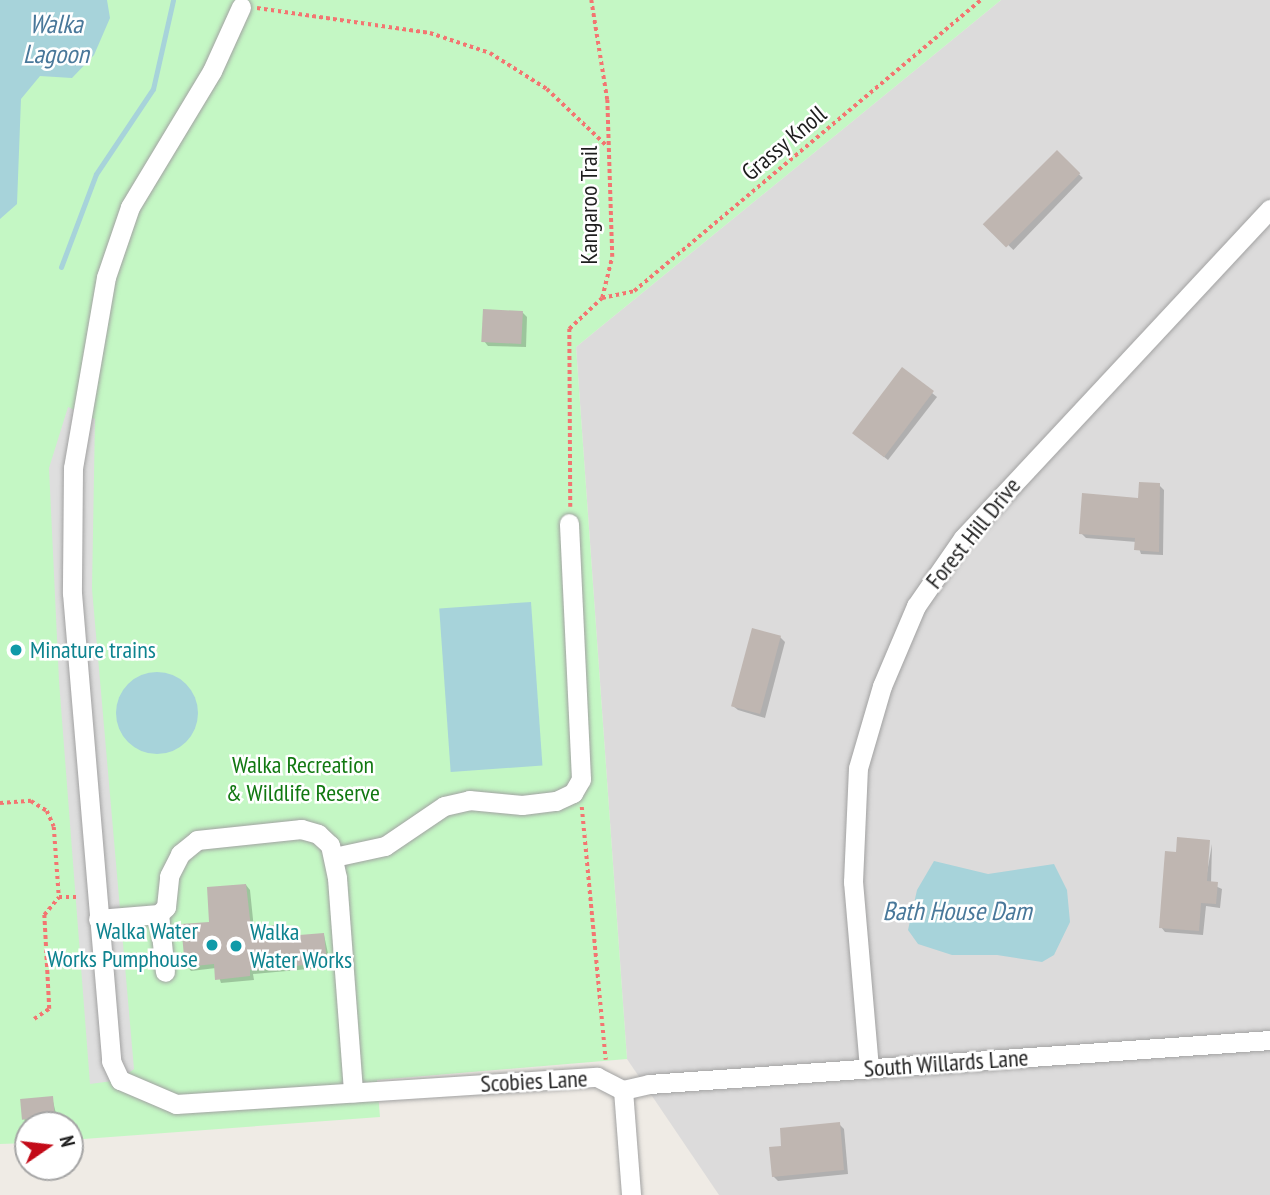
<!DOCTYPE html>
<html>
<head>
<meta charset="utf-8">
<style>
	body { margin:0 }
	#map { position:relative; width:1270px; height:1195px; overflow:hidden; background:#efebe5; font-family:"PT Sans Narrow",sans-serif }
	div>[style] { position:absolute }
	[style*='--x'] { left:calc(var(--x)*1px); top:calc(var(--y)*1px); width:calc(var(--w)*1px); rotate:calc(var(--a)*1deg) }
	.residential>* { inset:0; background:#dcdbdb }
	.park>* { inset:0; background:#c4f7c4 }
	.parking>* { inset:0; background:#dedede }
	.water>* { inset:0; background:#a7d3da; transform-origin:0 0 }
	.round { border-radius:50% }
	.shadow>* { inset:0; background:#0003; transform-origin:0 0 }
	.stream>* { height:5px; margin:-2.5px; padding:0 2.5px; transform-origin:2.5px; border-radius:2.5px; background:#a7d3da }
	.building>* { inset:0; background:#bfb6b1; transform-origin:0 0 }
	.path>* { height:3.5px; margin-top:-1.75px; transform-origin:0; background:repeating-linear-gradient(90deg,#f37571 0 3.5px,transparent 0 7px) }
	.roads { filter:drop-shadow(0 0 2px #a2a2a2) drop-shadow(0 0 2px #a2a2a2) }
	.minor>* { height:19px; margin:-9.5px; padding:0 9.5px; transform-origin:9.5px; border-radius:9.5px; background:#fff }
	.dots>* { width:19px; height:19px; translate:-50% -50%; box-sizing:border-box; border:4px solid #fff; border-radius:50% }
	span { translate:-50% -50%; white-space:nowrap; text-align:center; line-height:1.15; -webkit-text-stroke:5px #fff; paint-order:stroke }
	.street-label { font-size:24px; color:#1e1e1e }
	.culture-label { font-size:24px; color:#0d838f }
	.left { translate:0 -50%; text-align:left }
	.right { translate:-100% -50%; text-align:right }
	.park-label { font-size:24px; color:#117811 }
	.water-label { font-size:26px; color:#49789a; font-style:italic }
	.north { position:absolute; left:14px; top:1111px; width:70px; height:70px; box-sizing:border-box; background:#fff; border:2px solid #a5a5a5; border-radius:50%; rotate:76deg; font-size:19px; font-weight:700; line-height:28px; text-align:center; color:#1e1e1e }
	.north::after { content:''; display:block; margin:auto; width:24px; height:32px; background:#c30a18; clip-path:polygon(50% 0,100% 100%,50% 72%,0 100%) }
</style>
</head>
<body>
<div id="map">
	<div class="residential">
		<div style="clip-path:polygon(1001px 0,1270px 0,1270px 1195px,719px 1195px,627px 1059px,576px 347px)"></div>
	</div>
	<div class="park">
		<div style="clip-path:polygon(0 0,1001px 0,576px 347px,627px 1059px,377px 1080px,380px 1117px,70px 1140px,70px 1125px,28px 1125px,28px 1143px,0 1144px)"></div>
	</div>
	<div class="parking">
		<div style="clip-path:polygon(68px 407px,95px 419px,92px 589px,134px 1069px,120px 1080px,90px 1084px,59px 681px,49px 468px)"></div>
	</div>
	<div class="water">
		<div style="clip-path:polygon(0 0,107px 0,110px 18px,94px 55px,72px 78px,40px 76px,21px 99px,17px 204px,0 219px)"></div>
		<div style="left:531px;top:602px;width:164px;height:92px;rotate:86deg"></div>
		<div class="round" style="left:116px;top:672px;width:82px;height:82px"></div>
		<div style="clip-path:polygon(934px 861px,988px 874px,1054px 864px,1067px 890px,1070px 922px,1054px 955px,1042px 962px,997px 955px,952px 955px,918px 944px,908px 930px,917px 890px)"></div>
	</div>
	<div class="shadow">
		<div style="left:1057px;top:153px;width:36px;height:100px;rotate:44deg"></div>
		<div style="clip-path:polygon(522px 312px,527px 317px,526px 347px,488px 346px,484px 341px)"></div>
		<div style="clip-path:polygon(932px 393px,937px 397px,888px 460px,859px 437px)"></div>
		<div style="clip-path:polygon(1159px 485px,1164px 490px,1163px 555px,1141px 554px,1137px 542px,1086px 538px,1081px 533px)"></div>
		<div style="clip-path:polygon(780px 637px,785px 642px,765px 718px,738px 710px,733px 706px)"></div>
		<div style="clip-path:polygon(1209px 842px,1204px 890px,1212px 844px,1211px 884px,1222px 889px,1220px 908px,1206px 906px,1203px 935px,1165px 932px,1161px 927px,1178px 854px)"></div>
		<div style="clip-path:polygon(246px 885px,250px 890px,254px 929px,285px 926px,290px 938px,324px 935px,331px 967px,253px 974px,254px 980px,221px 983px,216px 968px,191px 971px,187px 966px,211px 924px)"></div>
		<div style="clip-path:polygon(52px 1097px,58px 1122px,28px 1124px,24px 1120px)"></div>
		<div style="clip-path:polygon(839px 1124px,844px 1129px,848px 1174px,778px 1181px,773px 1176px,783px 1148px)"></div>
	</div>
	<div class="stream">
		<div style="--x:61;--y:267;--w:99;--a:-69.4"></div>
		<div style="--x:96;--y:174;--w:102;--a:-56.2"></div>
		<div style="--x:153;--y:89;--w:91;--a:-77.3"></div>
	</div>
	<div class="building">
		<div style="left:1057px;top:150px;width:33px;height:105px;rotate:45deg"></div>
		<div style="left:483px;top:309px;width:40px;height:33px;rotate:3deg"></div>
		<div style="left:902px;top:367px;width:40px;height:83px;rotate:37deg"></div>
		<div style="clip-path:polygon(1139px 482px,1160px 483px,1159px 552px,1134px 550px,1135px 538px,1079px 534px,1082px 493px,1138px 498px)"></div>
		<div style="left:752px;top:628px;width:30px;height:81px;rotate:15deg"></div>
		<div style="clip-path:polygon(1177px 837px,1210px 840px,1207px 881px,1218px 882px,1216px 904px,1201px 903px,1199px 931px,1159px 928px,1165px 851px,1176px 852px)"></div>
		<div style="clip-path:polygon(246px 884px,251px 928px,286px 924px,287px 936px,324px 933px,327px 963px,250px 970px,250px 976px,215px 980px,214px 964px,185px 967px,181px 924px,209px 922px,207px 887px)"></div>
		<div style="left:53px;top:1096px;width:21px;height:33px;rotate:85deg"></div>
		<div style="clip-path:polygon(840px 1122px,844px 1170px,772px 1177px,769px 1147px,781px 1146px,780px 1128px)"></div>
	</div>
	<div class="path">
		<div style="--x:257;--y:8;--w:175;--a:8.2"></div>
		<div style="--x:430;--y:33;--w:63;--a:18.4"></div>
		<div style="--x:490;--y:53;--w:67;--a:32.3"></div>
		<div style="--x:547;--y:89;--w:81;--a:43.5"></div>
		<div style="--x:602;--y:298;--w:33;--a:-12"></div>
		<div style="--x:634;--y:291;--w:453;--a:-40"></div>
		<div style="--x:570;--y:507;--w:178;--a:-90.3"></div>
		<div style="--x:569;--y:329;--w:45;--a:-43.2"></div>
		<div style="--x:602;--y:298;--w:42;--a:-76.3"></div>
		<div style="--x:612;--y:257;--w:157;--a:-91.8"></div>
		<div style="--x:607;--y:100;--w:101;--a:-99.1"></div>
		<div style="--x:0;--y:803;--w:31;--a:-4"></div>
		<div style="--x:31;--y:801;--w:19;--a:32"></div>
		<div style="--x:47;--y:811;--w:17;--a:66"></div>
		<div style="--x:54;--y:827;--w:70;--a:85.9"></div>
		<div style="--x:59;--y:897;--w:21;--a:0"></div>
		<div style="--x:582;--y:807;--w:254;--a:84.6"></div>
		<div style="--x:34;--y:1019;--w:18;--a:-34"></div>
		<div style="--x:49;--y:1009;--w:94;--a:-93"></div>
		<div style="--x:44;--y:915;--w:23;--a:-50"></div>
	</div>
	<div class="roads">
		<div class="minor">
			<div style="--x:241;--y:7;--w:70;--a:114.4"></div>
			<div style="--x:212;--y:71;--w:159;--a:121.1"></div>
			<div style="--x:130;--y:207;--w:74;--a:108.9"></div>
			<div style="--x:106;--y:277;--w:194;--a:99.8"></div>
			<div style="--x:73;--y:468;--w:125;--a:90.5"></div>
			<div style="--x:72;--y:593;--w:470;--a:85.2"></div>
			<div style="--x:111;--y:1061;--w:21;--a:65"></div>
			<div style="--x:120;--y:1080;--w:61;--a:23.2"></div>
			<div style="--x:176;--y:1104;--w:422;--a:-3.7"></div>
			<div style="--x:597;--y:1077;--w:29;--a:27"></div>
			<div style="--x:334;--y:857;--w:52;--a:-12.2"></div>
			<div style="--x:385;--y:846;--w:71;--a:-34.1"></div>
			<div style="--x:444;--y:806;--w:26;--a:-13"></div>
			<div style="--x:469;--y:800;--w:53;--a:5.4"></div>
			<div style="--x:522;--y:805;--w:34;--a:-7"></div>
			<div style="--x:556;--y:801;--w:19;--a:-25"></div>
			<div style="--x:573;--y:793;--w:16;--a:-60"></div>
			<div style="--x:581;--y:779;--w:256;--a:-92.7"></div>
			<div style="--x:159;--y:914;--w:58;--a:84.1"></div>
			<div style="--x:98;--y:919;--w:61;--a:-4.7"></div>
			<div style="--x:159;--y:914;--w:10;--a:-45"></div>
			<div style="--x:166;--y:907;--w:31;--a:-84"></div>
			<div style="--x:169;--y:876;--w:25;--a:-63"></div>
			<div style="--x:180;--y:854;--w:22;--a:-39"></div>
			<div style="--x:197;--y:840;--w:105;--a:-6"></div>
			<div style="--x:301;--y:829;--w:18;--a:16"></div>
			<div style="--x:318;--y:834;--w:16;--a:43"></div>
			<div style="--x:330;--y:845;--w:34;--a:78"></div>
			<div style="--x:337;--y:878;--w:215;--a:85.7"></div>
			<div style="--x:869;--y:1068;--w:187;--a:-94.9"></div>
			<div style="--x:853;--y:882;--w:114;--a:-87.5"></div>
			<div style="--x:858;--y:768;--w:85;--a:-73.7"></div>
			<div style="--x:882;--y:686;--w:87;--a:-67"></div>
			<div style="--x:916;--y:606;--w:83;--a:-55.3"></div>
			<div style="--x:963;--y:538;--w:450;--a:-47"></div>
			<div style="--x:623;--y:1090;--w:27;--a:-13"></div>
			<div style="--x:649;--y:1084;--w:623;--a:-4.05"></div>
			<div style="--x:623;--y:1090;--w:105;--a:85.6"></div>
		</div>
	</div>
	<div class="dots">
		<div style="left:16px;top:650px;background:#0f9aa8"></div>
		<div style="left:212px;top:945px;background:#0f9aa8"></div>
		<div style="left:236px;top:946px;background:#0f9aa8"></div>
	</div>
	<div class="street-label">
		<span style="left:784px;top:143px;rotate:-40deg">Grassy Knoll</span>
		<span style="left:589px;top:205px;rotate:-90deg">Kangaroo Trail</span>
		<span style="left:973px;top:533px;rotate:-51deg">Forest Hill Drive</span>
		<span style="left:946px;top:1063px;rotate:-4deg">South Willards Lane</span>
		<span style="left:534px;top:1081px;rotate:-3deg">Scobies Lane</span>
	</div>
	<div class="culture-label">
		<span class="left" style="left:30px;top:650px">Minature trains</span>
		<span class="right" style="left:198px;top:945px">Walka Water<br>Works Pumphouse</span>
		<span class="left" style="left:250px;top:946px">Walka<br>Water Works</span>
	</div>
	<div class="park-label">
		<span style="left:303px;top:779px">Walka Recreation<br>&amp; Wildlife Reserve</span>
	</div>
	<div class="water-label">
		<span style="left:56px;top:39px">Walka<br>Lagoon</span>
		<span style="left:957px;top:911px">Bath House Dam</span>
	</div>
	<div class="north">N</div>
</div>
</body>
</html>
